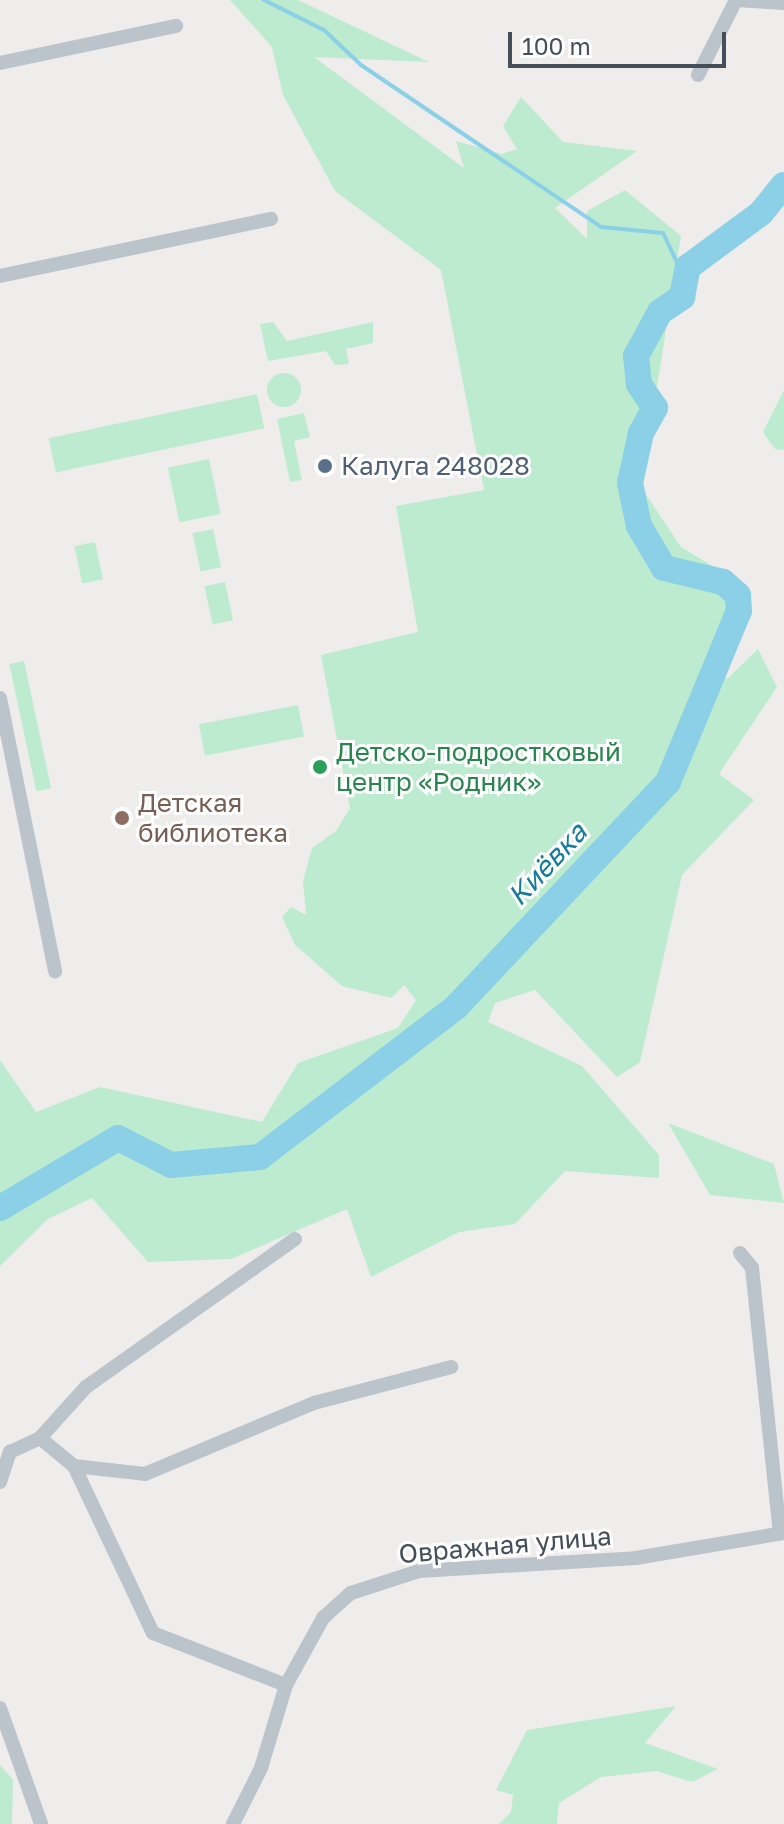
<!DOCTYPE html>
<html>
<head>
<meta charset="utf-8">
<style>
	body { margin:0 }
	#map { position:relative; width:784px; height:1824px; overflow:hidden; background:#efecec; font-family:"Golos Text",sans-serif }
	div>[style] { position:absolute }
	[style*='--x'] { left:calc(var(--x)*1px); top:calc(var(--y)*1px); width:calc(var(--w)*1px); rotate:calc(var(--a)*1deg) }
	.green>* { inset:0; background:#bcebd0; transform-origin:0 0 }
	.round { border-radius:50% }
	.stream>* { height:4px; margin:-2px; padding:0 2px; transform-origin:2px; border-radius:2px; background:#8bd0e6 }
	.river>* { height:26px; margin:-13px; padding:0 13px; transform-origin:13px; border-radius:13px; background:#8bd0e6 }
	.minor>* { height:14px; margin:-7px; padding:0 7px; transform-origin:7px; border-radius:7px; background:#bbc3cb }
	.dots>* { width:22px; height:22px; translate:-50% -50%; box-sizing:border-box; border:4px solid #fff; border-radius:50% }
	span { translate:-50% -50%; white-space:nowrap; text-align:center; line-height:1.15; -webkit-text-stroke:6px #fff; paint-order:stroke }
	.service-label { font-size:26px; color:#4e5e75 }
	.left { translate:0 -50%; text-align:left }
	.leisure-label { font-size:26px; color:#27864d }
	.education-label { font-size:26px; color:#785e54 }
	.street-label { font-size:26px; color:#464f59 }
	.water-label { font-size:28px; color:#147c9e; font-style:italic }
	.scale { position:absolute; left:508px; top:32px; width:218px; height:36px; box-sizing:border-box; border:4px solid #464f59; border-top:0; padding-left:10px; font-size:24px; line-height:28px; white-space:nowrap; color:#464f59; -webkit-text-stroke:6px #fff; paint-order:stroke }
</style>
</head>
<body>
<div id="map">
	<div class="green">
		<div style="clip-path:polygon(230px 0,298px 0,429px 62px,314px 57px,464px 168px,456px 141px,502px 154px,517px 149px,503px 126px,521px 97px,563px 142px,637px 151px,555px 208px,587px 239px,587px 211px,625px 190px,681px 236px,641px 487px,681px 547px,740px 583px,714px 672px,727px 679px,758px 649px,777px 687px,719px 774px,754px 800px,682px 875px,640px 1062px,617px 1077px,535px 990px,495px 1003px,488px 1022px,582px 1066px,659px 1155px,659px 1178px,565px 1171px,515px 1224px,459px 1232px,371px 1277px,347px 1209px,231px 1259px,148px 1262px,92px 1198px,48px 1219px,0 1266px,0 1060px,36px 1112px,100px 1087px,262px 1122px,298px 1063px,398px 1028px,416px 1000px,404px 985px,391px 998px,342px 986px,295px 945px,282px 917px,291px 907px,306px 915px,303px 881px,312px 848px,336px 831px,350px 808px,321px 655px,418px 632px,396px 506px,484px 490px,441px 270px,335px 191px,283px 95px,272px 47px)"></div>
		<div style="clip-path:polygon(273px 322px,287px 341px,373px 322px,373px 343px,346px 349px,349px 364px,335px 365px,326px 351px,268px 361px,260px 324px)"></div>
		<div class="round" style="left:267px;top:373px;width:34px;height:34px"></div>
		<div style="clip-path:polygon(784px 390px,784px 450px,775px 449px,763px 432px)"></div>
		<div style="left:257px;top:394px;width:35px;height:213px;rotate:78deg"></div>
		<div style="clip-path:polygon(304px 413px,310px 437px,294px 441px,302px 480px,290px 482px,277px 419px)"></div>
		<div style="left:209px;top:459px;width:56px;height:42px;rotate:78deg"></div>
		<div style="left:213px;top:529px;width:39px;height:21px;rotate:78deg"></div>
		<div style="left:95px;top:542px;width:38px;height:21px;rotate:78deg"></div>
		<div style="left:225px;top:582px;width:39px;height:21px;rotate:78deg"></div>
		<div style="left:24px;top:661px;width:130px;height:15px;rotate:78deg"></div>
		<div style="left:298px;top:705px;width:32px;height:101px;rotate:79deg"></div>
		<div style="clip-path:polygon(668px 1123px,774px 1164px,784px 1203px,710px 1195px)"></div>
		<div style="clip-path:polygon(676px 1706px,645px 1743px,718px 1769px,692px 1782px,656px 1771px,601px 1777px,559px 1803px,557px 1824px,499px 1824px,511px 1812px,513px 1795px,496px 1790px,527px 1730px)"></div>
		<div style="clip-path:polygon(0 1765px,13px 1780px,12px 1824px,0 1824px)"></div>
	</div>
	<div class="stream">
		<div style="--x:264;--y:0;--w:67;--a:26.6"></div>
		<div style="--x:324;--y:30;--w:51;--a:43.4"></div>
		<div style="--x:361;--y:65;--w:290;--a:34"></div>
		<div style="--x:601;--y:227;--w:62;--a:5.5"></div>
		<div style="--x:663;--y:233;--w:47;--a:64.5"></div>
	</div>
	<div class="river">
		<div style="--x:0;--y:1208;--w:137;--a:-30.7"></div>
		<div style="--x:118;--y:1138;--w:59;--a:27"></div>
		<div style="--x:171;--y:1165;--w:89;--a:-5.1"></div>
		<div style="--x:260;--y:1157;--w:247;--a:-37.4"></div>
		<div style="--x:456;--y:1007;--w:309;--a:-46.7"></div>
		<div style="--x:668;--y:782;--w:185;--a:-67.5"></div>
		<div style="--x:739;--y:611;--w:16;--a:-94"></div>
		<div style="--x:738;--y:595;--w:20;--a:-139"></div>
		<div style="--x:723;--y:582;--w:61;--a:-166.7"></div>
		<div style="--x:664;--y:568;--w:49;--a:-120.8"></div>
		<div style="--x:639;--y:526;--w:44;--a:-101.8"></div>
		<div style="--x:630;--y:483;--w:51;--a:-77.6"></div>
		<div style="--x:641;--y:433;--w:29;--a:-61"></div>
		<div style="--x:655;--y:408;--w:29;--a:-124"></div>
		<div style="--x:639;--y:384;--w:28;--a:-96"></div>
		<div style="--x:636;--y:356;--w:50;--a:-61.4"></div>
		<div style="--x:660;--y:312;--w:27;--a:-34"></div>
		<div style="--x:682;--y:297;--w:31;--a:-79"></div>
		<div style="--x:688;--y:267;--w:91;--a:-36.5"></div>
		<div style="--x:761;--y:213;--w:36;--a:-51"></div>
	</div>
	<div class="minor">
		<div style="--x:736;--y:0;--w:48;--a:3.6"></div>
		<div style="--x:0;--y:63;--w:180;--a:-11.9"></div>
		<div style="--x:698;--y:75;--w:84;--a:-63.1"></div>
		<div style="--x:0;--y:276;--w:277;--a:-11.9"></div>
		<div style="--x:0;--y:698;--w:279;--a:78.6"></div>
		<div style="--x:740;--y:1253;--w:19;--a:51"></div>
		<div style="--x:752;--y:1268;--w:267;--a:84"></div>
		<div style="--x:40;--y:1438;--w:44;--a:39.5"></div>
		<div style="--x:74;--y:1466;--w:185;--a:64.7"></div>
		<div style="--x:153;--y:1633;--w:143;--a:21.4"></div>
		<div style="--x:74;--y:1466;--w:71;--a:6.4"></div>
		<div style="--x:145;--y:1474;--w:183;--a:-22.8"></div>
		<div style="--x:314;--y:1403;--w:142;--a:-14.7"></div>
		<div style="--x:0;--y:1482;--w:32;--a:-72"></div>
		<div style="--x:10;--y:1452;--w:33;--a:-25"></div>
		<div style="--x:40;--y:1438;--w:69;--a:-48"></div>
		<div style="--x:86;--y:1387;--w:256;--a:-35.3"></div>
		<div style="--x:0;--y:1708;--w:123;--a:70.5"></div>
		<div style="--x:233;--y:1824;--w:63;--a:-63.4"></div>
		<div style="--x:261;--y:1768;--w:87;--a:-73.2"></div>
		<div style="--x:286;--y:1685;--w:77;--a:-61.1"></div>
		<div style="--x:323;--y:1618;--w:38;--a:-42"></div>
		<div style="--x:351;--y:1593;--w:71;--a:-17.9"></div>
		<div style="--x:419;--y:1571;--w:217;--a:-3.4"></div>
		<div style="--x:636;--y:1558;--w:150;--a:-9.6"></div>
	</div>
	<div class="dots">
		<div style="left:325px;top:466px;background:#5c6f8a"></div>
		<div style="left:320px;top:767px;background:#2e9e5b"></div>
		<div style="left:122px;top:818px;background:#8d6e63"></div>
	</div>
	<div class="service-label">
		<span class="left" style="left:341px;top:466px">Калуга 248028</span>
	</div>
	<div class="leisure-label">
		<span class="left" style="left:336px;top:767px">Детско-подростковый<br>центр «Родник»</span>
	</div>
	<div class="education-label">
		<span class="left" style="left:138px;top:818px">Детская<br>библиотека</span>
	</div>
	<div class="street-label">
		<span style="left:505px;top:1545px;rotate:-5deg">Овражная улица</span>
	</div>
	<div class="water-label">
		<span style="left:547px;top:864px;rotate:-47deg">Киёвка</span>
	</div>
	<div class="scale">100 m</div>
</div>
</body>
</html>
